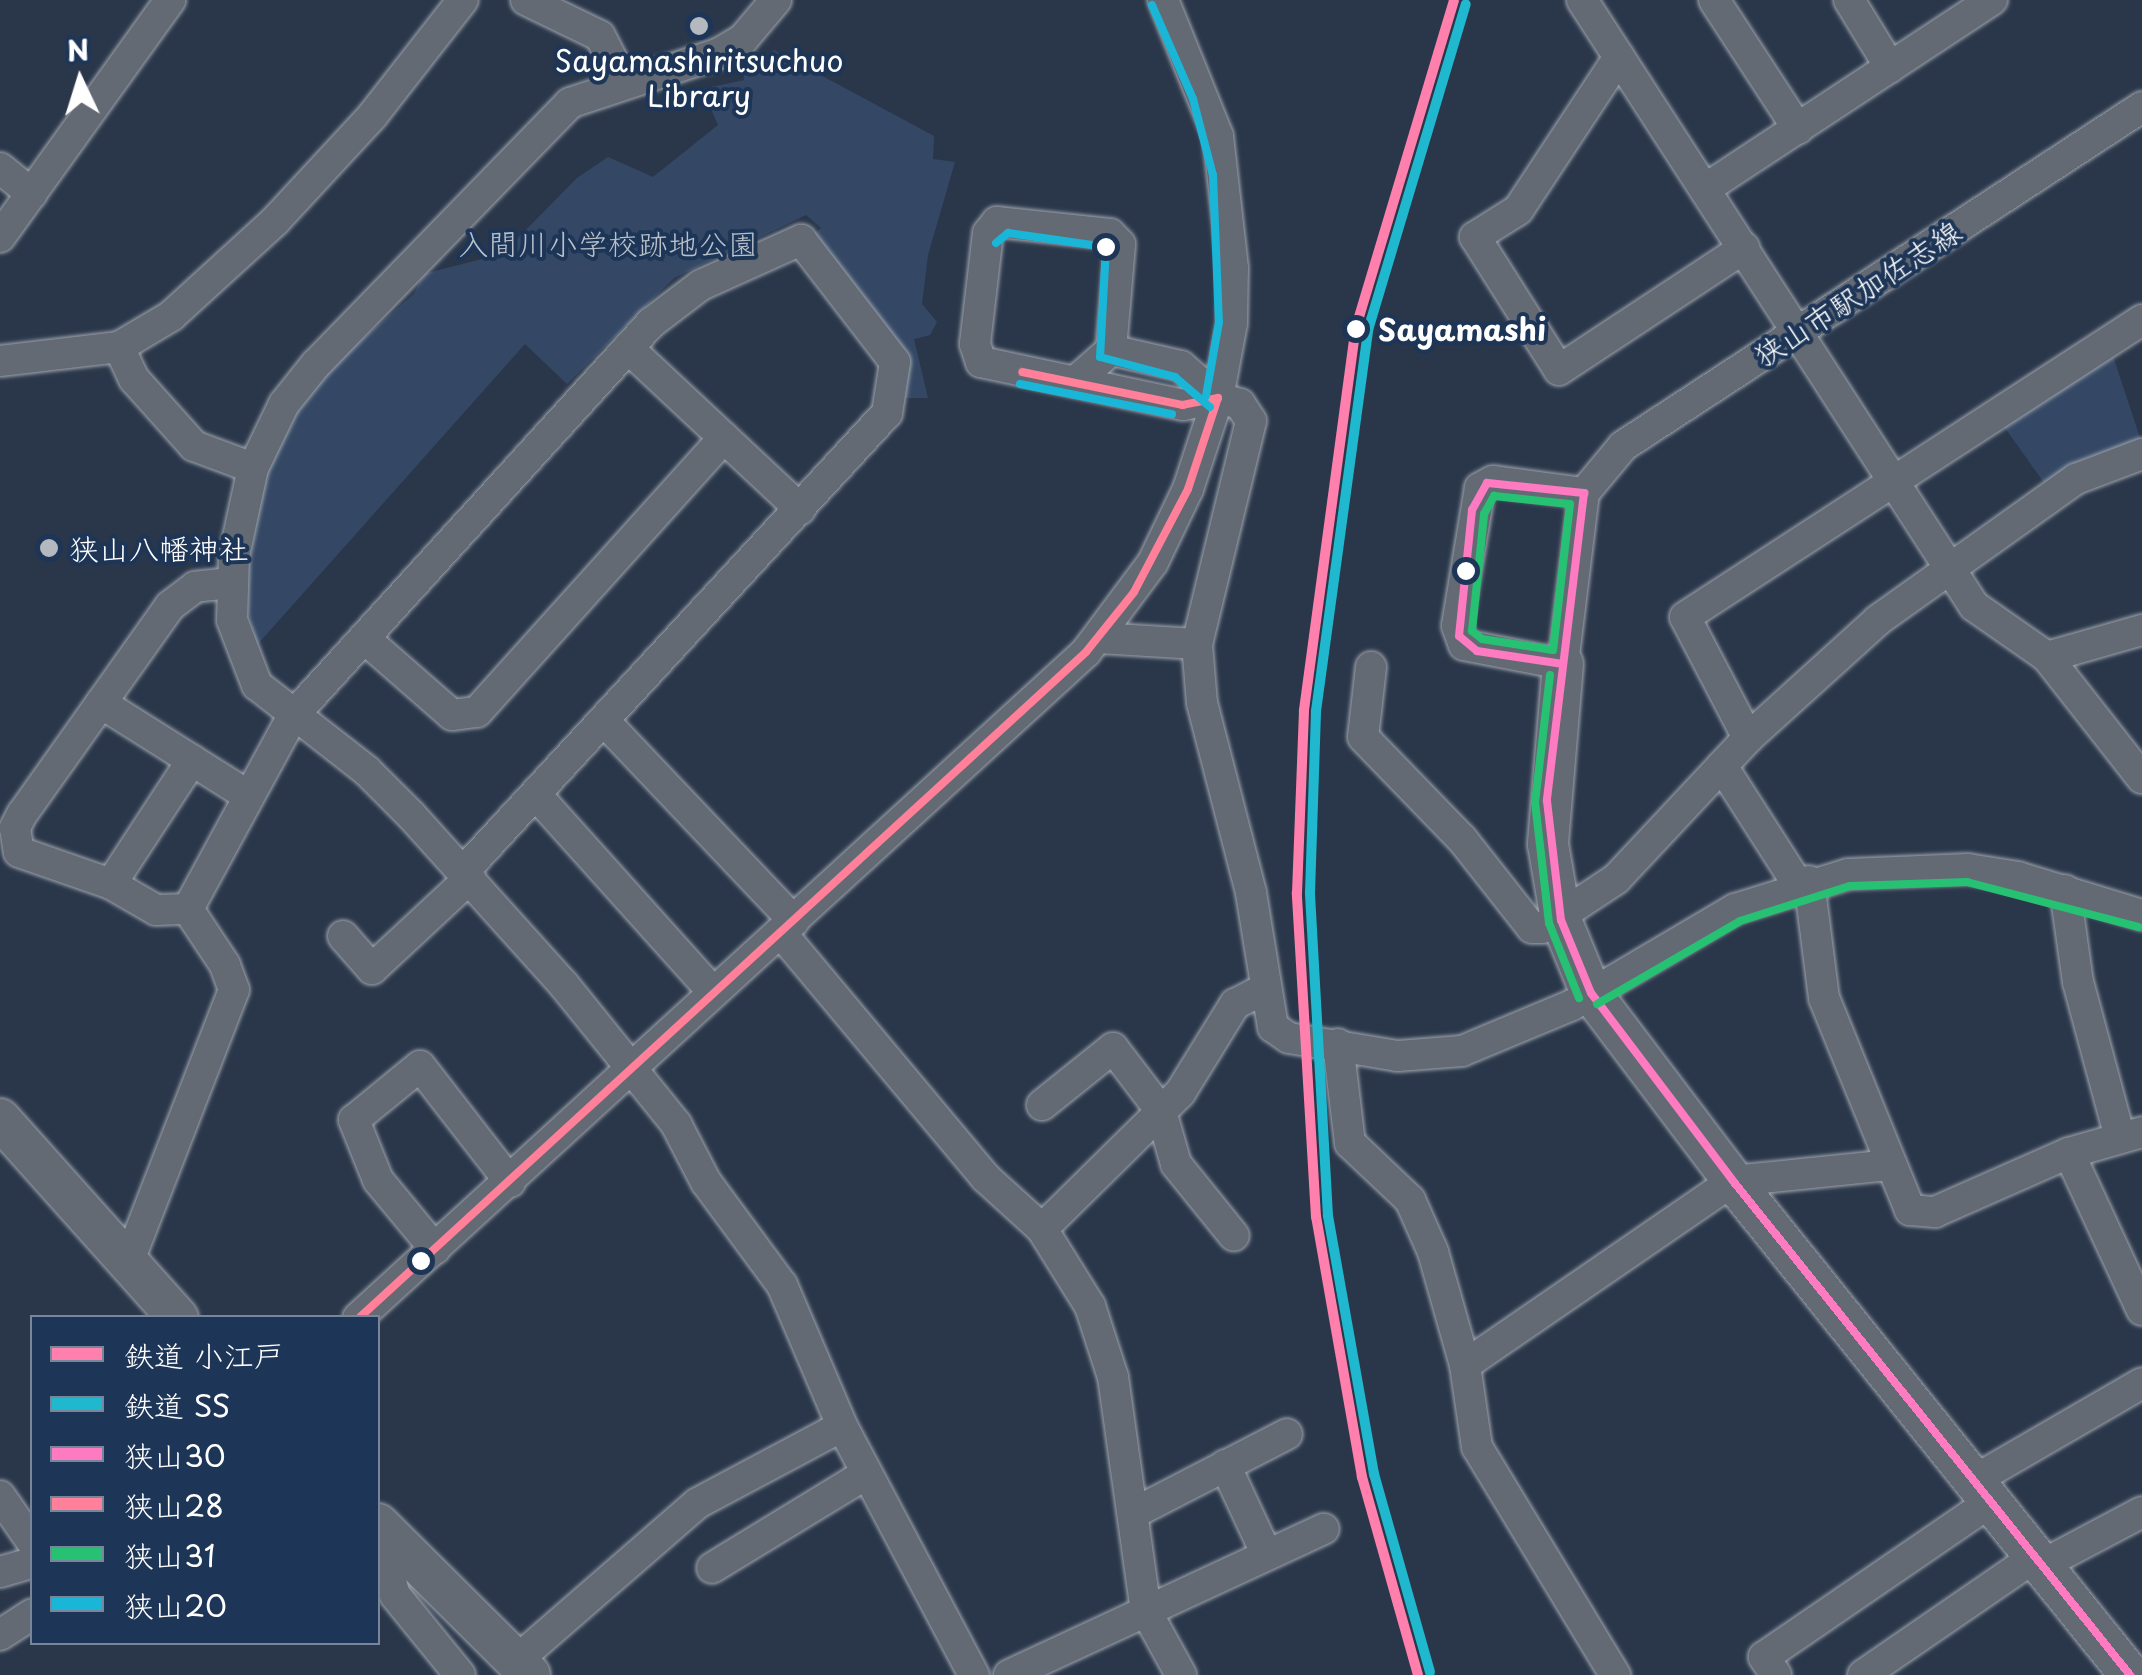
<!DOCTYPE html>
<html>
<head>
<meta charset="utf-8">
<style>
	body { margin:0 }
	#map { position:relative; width:2142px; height:1675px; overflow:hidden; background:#2a374a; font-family:"Playpen Sans","Klee One",sans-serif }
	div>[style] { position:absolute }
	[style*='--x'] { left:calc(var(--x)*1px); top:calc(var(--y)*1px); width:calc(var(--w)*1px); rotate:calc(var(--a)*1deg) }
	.green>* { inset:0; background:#344865 }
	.roads { filter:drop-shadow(0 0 2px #9fa5ae) drop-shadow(0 0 2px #9fa5ae) }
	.minor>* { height:30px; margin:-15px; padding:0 15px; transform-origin:15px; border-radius:15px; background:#636a74 }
	.major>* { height:40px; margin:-20px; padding:0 20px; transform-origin:20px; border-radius:20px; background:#636a74 }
	.bus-1>* { height:8px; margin:-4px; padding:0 4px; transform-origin:4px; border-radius:4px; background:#fe7ac1 }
	.bus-2>* { height:8px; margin:-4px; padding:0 4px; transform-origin:4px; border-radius:4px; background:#ff8098 }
	.bus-3>* { height:8px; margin:-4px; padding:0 4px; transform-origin:4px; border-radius:4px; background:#26c172 }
	.bus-4>* { height:8px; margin:-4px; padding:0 4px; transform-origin:4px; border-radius:4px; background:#1ab6d8 }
	.rail-1>* { height:10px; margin:-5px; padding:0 5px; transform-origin:5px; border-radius:5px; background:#ff80ac }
	.rail-2>* { height:10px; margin:-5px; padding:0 5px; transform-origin:5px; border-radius:5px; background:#20b8cf }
	.dots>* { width:28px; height:28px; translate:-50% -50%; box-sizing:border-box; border:5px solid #1d3557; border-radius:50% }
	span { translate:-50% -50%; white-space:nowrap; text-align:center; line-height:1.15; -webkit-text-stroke:8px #1d3557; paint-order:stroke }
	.poi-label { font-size:30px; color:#fff }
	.left { translate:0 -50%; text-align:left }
	.park-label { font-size:30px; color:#b9c0ca }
	.street-label { font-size:30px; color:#fff }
	.stop-label { font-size:30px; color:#fff; font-weight:700 }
	.legend { position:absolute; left:30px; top:1315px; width:350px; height:330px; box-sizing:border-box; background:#1d3557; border:2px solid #77869a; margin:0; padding:12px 18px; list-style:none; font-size:30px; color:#fff }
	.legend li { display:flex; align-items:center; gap:20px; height:50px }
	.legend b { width:50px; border:2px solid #77869a }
	.north { position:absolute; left:30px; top:30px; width:100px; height:100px; -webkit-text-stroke:8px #1d3557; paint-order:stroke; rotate:356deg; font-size:28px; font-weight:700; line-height:40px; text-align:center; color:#fff }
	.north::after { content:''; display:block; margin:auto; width:35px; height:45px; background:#fff; clip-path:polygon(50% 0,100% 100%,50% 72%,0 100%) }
</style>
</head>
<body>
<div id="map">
	<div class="green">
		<div style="clip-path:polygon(774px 50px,934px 136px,933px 159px,955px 162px,928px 255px,922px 304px,937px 322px,930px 335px,914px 339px,928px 398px,899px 398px,812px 236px,821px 228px,806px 215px,674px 278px,567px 384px,525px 344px,257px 645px,248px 611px,249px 565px,265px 476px,295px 410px,324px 373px,414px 294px,423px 274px,502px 254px,577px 178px,608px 157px,653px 177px,718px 125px,702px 89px,744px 80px,743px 69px)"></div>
		<div style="clip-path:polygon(2112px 353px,2142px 444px,2047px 487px,2003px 425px)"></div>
	</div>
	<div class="roads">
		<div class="minor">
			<div style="--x:526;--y:0;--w:82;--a:25.9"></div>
			<div style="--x:600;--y:36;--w:53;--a:62.9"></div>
			<div style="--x:776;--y:0;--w:51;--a:130.2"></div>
			<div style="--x:743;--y:39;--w:27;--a:149"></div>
			<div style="--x:720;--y:53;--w:158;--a:161.6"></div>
			<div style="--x:570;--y:103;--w:364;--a:134.2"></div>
			<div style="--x:316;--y:364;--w:51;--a:128.7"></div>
			<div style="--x:284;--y:404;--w:71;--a:115.8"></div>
			<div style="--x:253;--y:468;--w:90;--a:102.2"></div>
			<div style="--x:234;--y:556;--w:64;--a:91.8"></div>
			<div style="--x:232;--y:620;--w:70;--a:69"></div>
			<div style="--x:257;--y:685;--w:140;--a:38"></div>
			<div style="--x:367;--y:771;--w:62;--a:45"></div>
			<div style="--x:411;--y:815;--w:229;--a:48"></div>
			<div style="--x:564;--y:985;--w:179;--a:51.1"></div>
			<div style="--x:676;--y:1124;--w:65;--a:62.7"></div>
			<div style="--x:706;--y:1182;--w:128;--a:53.6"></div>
			<div style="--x:782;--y:1285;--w:153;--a:66.9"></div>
			<div style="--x:842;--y:1426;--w:282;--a:62.1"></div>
			<div style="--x:1582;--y:0;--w:722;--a:57.1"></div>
			<div style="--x:1974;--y:606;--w:89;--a:34.9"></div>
			<div style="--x:2047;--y:657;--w:154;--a:51.9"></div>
			<div style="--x:1714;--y:0;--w:154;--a:56.9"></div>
			<div style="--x:1849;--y:0;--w:79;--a:58.5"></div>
			<div style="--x:1619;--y:57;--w:183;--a:123.4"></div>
			<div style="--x:1518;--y:210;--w:51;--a:147.9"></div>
			<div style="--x:1475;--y:237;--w:157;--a:57.7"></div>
			<div style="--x:1559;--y:370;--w:222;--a:-33.4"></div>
			<div style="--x:0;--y:168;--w:41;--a:39.1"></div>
			<div style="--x:1705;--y:189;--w:344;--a:-33.4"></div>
			<div style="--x:0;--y:237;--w:292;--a:-54.3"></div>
			<div style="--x:119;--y:347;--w:35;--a:65"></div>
			<div style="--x:134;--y:379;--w:90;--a:48.2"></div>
			<div style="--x:194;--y:446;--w:63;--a:20.4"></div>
			<div style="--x:628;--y:348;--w:236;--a:43.1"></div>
			<div style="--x:1111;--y:350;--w:72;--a:12.9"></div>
			<div style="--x:1181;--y:366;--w:49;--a:40.9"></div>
			<div style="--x:0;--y:361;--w:120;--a:-6.7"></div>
			<div style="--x:119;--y:347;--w:61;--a:-30.8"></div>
			<div style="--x:171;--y:316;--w:141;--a:-42.4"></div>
			<div style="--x:275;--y:221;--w:144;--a:-47.2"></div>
			<div style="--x:373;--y:115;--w:146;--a:-52"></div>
			<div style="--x:1077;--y:380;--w:45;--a:-41.4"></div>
			<div style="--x:1111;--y:350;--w:106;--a:-85.1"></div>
			<div style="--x:1120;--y:244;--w:14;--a:-135"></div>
			<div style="--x:1110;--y:234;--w:114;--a:-173.9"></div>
			<div style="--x:997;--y:222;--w:14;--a:129"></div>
			<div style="--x:988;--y:233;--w:112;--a:96.7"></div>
			<div style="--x:975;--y:344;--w:19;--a:72"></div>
			<div style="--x:981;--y:362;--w:207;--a:12"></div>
			<div style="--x:1183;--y:405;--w:36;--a:-11"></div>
			<div style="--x:1218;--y:398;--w:23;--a:15"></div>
			<div style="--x:1240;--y:404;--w:20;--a:57"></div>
			<div style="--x:1251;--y:421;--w:229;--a:103.6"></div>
			<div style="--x:1197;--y:644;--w:99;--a:-176.5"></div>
			<div style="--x:1584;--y:493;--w:92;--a:-172.5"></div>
			<div style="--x:1493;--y:481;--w:15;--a:152"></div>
			<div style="--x:1480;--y:488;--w:140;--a:99.5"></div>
			<div style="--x:1457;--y:626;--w:20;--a:70"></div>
			<div style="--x:1464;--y:645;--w:101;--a:10.9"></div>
			<div style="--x:1563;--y:664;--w:172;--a:-83"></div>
			<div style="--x:1584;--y:493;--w:61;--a:-50.3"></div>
			<div style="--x:1623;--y:446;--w:620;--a:-33.15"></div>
			<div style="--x:231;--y:583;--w:36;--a:174"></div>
			<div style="--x:195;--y:587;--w:31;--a:143"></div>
			<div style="--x:170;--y:606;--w:255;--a:125.4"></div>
			<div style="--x:22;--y:814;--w:16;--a:117"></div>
			<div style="--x:15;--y:828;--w:24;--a:81"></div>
			<div style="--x:19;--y:852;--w:97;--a:19.2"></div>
			<div style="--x:111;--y:884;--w:52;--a:30"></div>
			<div style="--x:156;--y:910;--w:32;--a:-2"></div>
			<div style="--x:188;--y:909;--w:220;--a:-61.5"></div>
			<div style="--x:293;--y:716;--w:532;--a:-47.67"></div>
			<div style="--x:651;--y:323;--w:63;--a:-37.2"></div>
			<div style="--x:701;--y:285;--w:110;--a:-24.2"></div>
			<div style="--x:801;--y:240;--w:154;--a:52.4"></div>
			<div style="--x:895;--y:362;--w:52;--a:98.9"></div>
			<div style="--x:887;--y:413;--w:623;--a:132.72"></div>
			<div style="--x:364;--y:638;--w:117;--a:41.2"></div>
			<div style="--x:452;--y:715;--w:25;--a:-7"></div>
			<div style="--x:477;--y:712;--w:369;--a:-48"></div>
			<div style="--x:1197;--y:644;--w:59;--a:85.2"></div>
			<div style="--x:1202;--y:703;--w:196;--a:75.5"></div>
			<div style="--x:1251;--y:893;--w:136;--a:80.7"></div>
			<div style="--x:1273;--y:1027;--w:19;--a:35"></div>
			<div style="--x:1289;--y:1038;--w:110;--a:9.4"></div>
			<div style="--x:1398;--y:1056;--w:64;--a:-4.5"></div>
			<div style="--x:1462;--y:1051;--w:119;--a:-22.7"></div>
			<div style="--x:1572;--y:1005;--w:189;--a:-30.5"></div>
			<div style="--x:1735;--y:909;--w:118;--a:-17.2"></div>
			<div style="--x:1848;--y:874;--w:120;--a:-2.4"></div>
			<div style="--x:1968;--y:869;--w:51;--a:9.1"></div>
			<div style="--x:2018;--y:877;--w:130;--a:17"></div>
			<div style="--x:2047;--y:657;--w:99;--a:-15.9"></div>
			<div style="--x:1371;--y:667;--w:70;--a:96.5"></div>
			<div style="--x:1363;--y:737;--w:142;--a:45.9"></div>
			<div style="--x:1462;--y:839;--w:113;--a:51.8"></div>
			<div style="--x:1532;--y:928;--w:10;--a:0"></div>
			<div style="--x:1542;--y:928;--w:89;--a:-33.5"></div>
			<div style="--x:1616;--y:879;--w:193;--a:-46.9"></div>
			<div style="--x:1748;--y:738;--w:176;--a:-42.2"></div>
			<div style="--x:1878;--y:620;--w:243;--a:-35.5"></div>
			<div style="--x:2076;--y:479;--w:71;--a:-20.7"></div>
			<div style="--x:101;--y:703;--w:173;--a:32.2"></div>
			<div style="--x:606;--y:723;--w:273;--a:46.5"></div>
			<div style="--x:1748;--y:738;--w:136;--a:-117.5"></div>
			<div style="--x:1685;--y:617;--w:545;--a:-33.02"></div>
			<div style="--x:1722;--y:766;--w:141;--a:57.4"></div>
			<div style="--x:538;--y:797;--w:262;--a:48.1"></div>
			<div style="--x:1809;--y:881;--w:118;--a:82.7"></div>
			<div style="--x:1824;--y:998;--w:229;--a:67.9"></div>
			<div style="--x:1910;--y:1210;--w:25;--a:5"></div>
			<div style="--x:1935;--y:1212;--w:146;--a:-23.8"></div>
			<div style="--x:2069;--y:1153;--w:76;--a:-16"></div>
			<div style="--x:111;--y:884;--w:148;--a:-56.8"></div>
			<div style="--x:2065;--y:890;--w:93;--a:82"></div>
			<div style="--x:2078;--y:982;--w:157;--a:74.9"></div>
			<div style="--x:781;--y:933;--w:319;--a:50.1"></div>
			<div style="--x:986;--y:1178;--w:76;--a:42.3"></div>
			<div style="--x:1042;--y:1229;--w:91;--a:58.1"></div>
			<div style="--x:1090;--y:1306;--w:75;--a:72.1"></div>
			<div style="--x:1113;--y:1377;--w:236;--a:82"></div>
			<div style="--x:1146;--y:1611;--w:73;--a:61.3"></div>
			<div style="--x:343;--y:936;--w:44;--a:48.7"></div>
			<div style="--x:372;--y:969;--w:134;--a:-42.9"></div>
			<div style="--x:1338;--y:1044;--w:100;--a:83.1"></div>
			<div style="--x:1350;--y:1143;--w:83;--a:43.5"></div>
			<div style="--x:1410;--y:1200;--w:57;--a:66.1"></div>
			<div style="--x:1433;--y:1252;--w:117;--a:74.2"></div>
			<div style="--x:1465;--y:1365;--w:83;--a:81.7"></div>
			<div style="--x:1477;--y:1447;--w:267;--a:58.8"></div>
			<div style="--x:1042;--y:1105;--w:91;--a:-38.8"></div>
			<div style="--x:1113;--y:1048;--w:79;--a:52.7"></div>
			<div style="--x:1161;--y:1111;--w:55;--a:74.2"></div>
			<div style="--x:1176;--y:1164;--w:92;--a:51.1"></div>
			<div style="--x:2069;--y:1153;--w:173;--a:65.1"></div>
			<div style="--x:1042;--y:1229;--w:194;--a:-44.6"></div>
			<div style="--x:1180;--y:1093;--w:105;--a:-58.3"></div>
			<div style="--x:1235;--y:1004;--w:35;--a:-27"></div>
			<div style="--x:435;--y:1249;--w:89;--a:-129.6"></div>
			<div style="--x:378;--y:1180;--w:65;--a:-111.8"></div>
			<div style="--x:354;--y:1120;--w:85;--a:-39.3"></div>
			<div style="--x:420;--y:1066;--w:147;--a:52.2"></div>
			<div style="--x:128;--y:1263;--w:293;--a:-68.8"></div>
			<div style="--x:234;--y:990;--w:27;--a:-110"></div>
			<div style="--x:225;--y:965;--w:67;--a:-123.5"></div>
			<div style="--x:358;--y:1318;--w:987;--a:-42.45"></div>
			<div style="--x:1086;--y:652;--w:112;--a:-53.3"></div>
			<div style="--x:1153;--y:562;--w:81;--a:-64.4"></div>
			<div style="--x:1188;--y:489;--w:96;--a:-71.8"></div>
			<div style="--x:1218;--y:398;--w:76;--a:-79.4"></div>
			<div style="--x:1232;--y:323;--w:55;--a:-89"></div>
			<div style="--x:1233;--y:268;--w:133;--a:-96.5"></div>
			<div style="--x:1218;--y:136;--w:147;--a:-112"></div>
			<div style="--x:1465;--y:1365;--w:325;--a:-34.5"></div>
			<div style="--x:1733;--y:1181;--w:159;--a:-5.8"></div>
			<div style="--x:1225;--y:1465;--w:99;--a:65"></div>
			<div style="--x:1973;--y:1481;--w:195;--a:-30.1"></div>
			<div style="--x:0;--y:1496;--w:56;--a:55.2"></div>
			<div style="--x:1134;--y:1513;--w:172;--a:-27.3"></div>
			<div style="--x:378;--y:1537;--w:60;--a:73.7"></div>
			<div style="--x:395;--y:1595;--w:103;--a:50.9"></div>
			<div style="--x:2042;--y:1565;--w:113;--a:-27.9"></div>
			<div style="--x:712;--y:1568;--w:180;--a:-31.4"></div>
			<div style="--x:0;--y:1572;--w:33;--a:-16"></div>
			<div style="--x:0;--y:1635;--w:38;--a:-33"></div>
			<div style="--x:516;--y:1661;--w:241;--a:-41"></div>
			<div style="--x:698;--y:1503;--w:163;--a:-28.1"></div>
			<div style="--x:1009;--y:1675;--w:347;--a:-24.9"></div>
			<div style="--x:1776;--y:1675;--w:22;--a:-124"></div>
			<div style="--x:1764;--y:1657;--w:274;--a:-34.4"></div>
			<div style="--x:1863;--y:1675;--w:209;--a:-34.5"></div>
		</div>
		<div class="major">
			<div style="--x:1563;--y:664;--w:181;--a:94.8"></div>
			<div style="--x:1548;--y:844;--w:77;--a:80.3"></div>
			<div style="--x:1561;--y:920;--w:79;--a:67.7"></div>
			<div style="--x:1591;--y:993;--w:236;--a:52.9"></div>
			<div style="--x:1733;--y:1181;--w:634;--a:51.21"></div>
			<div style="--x:0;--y:1119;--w:267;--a:48.2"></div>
			<div style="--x:378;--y:1524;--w:214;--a:44.8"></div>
		</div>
	</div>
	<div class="bus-1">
		<div style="--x:1563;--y:664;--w:87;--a:-171.4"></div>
		<div style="--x:1477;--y:651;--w:23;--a:-140"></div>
		<div style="--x:1459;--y:636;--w:127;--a:-84.1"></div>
		<div style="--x:1472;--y:510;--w:31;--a:-61"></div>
		<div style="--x:1487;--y:483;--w:98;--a:5.9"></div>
		<div style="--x:1584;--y:493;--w:310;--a:96.9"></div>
		<div style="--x:1547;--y:801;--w:120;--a:83.3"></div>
		<div style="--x:1561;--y:920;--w:79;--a:67.7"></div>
		<div style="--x:1591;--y:993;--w:236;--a:52.9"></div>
		<div style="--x:1733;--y:1181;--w:634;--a:51.21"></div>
	</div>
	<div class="bus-2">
		<div style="--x:359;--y:1318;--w:986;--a:-42.49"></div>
		<div style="--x:1086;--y:652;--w:77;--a:-51.3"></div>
		<div style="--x:1134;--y:592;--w:116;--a:-62.3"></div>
		<div style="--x:1188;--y:489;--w:96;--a:-71.8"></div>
		<div style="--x:1218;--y:398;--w:36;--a:169"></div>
		<div style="--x:1183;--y:405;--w:164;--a:-168.4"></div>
	</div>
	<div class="bus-3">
		<div style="--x:1494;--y:496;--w:76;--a:6"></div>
		<div style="--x:1570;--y:504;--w:147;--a:96.6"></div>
		<div style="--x:1553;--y:650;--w:72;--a:-171.2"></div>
		<div style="--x:1482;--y:639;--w:13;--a:-141"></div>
		<div style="--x:1472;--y:631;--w:118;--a:-84.1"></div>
		<div style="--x:1484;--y:514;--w:21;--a:-61"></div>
		<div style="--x:1550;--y:675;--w:128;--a:96.7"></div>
		<div style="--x:1535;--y:802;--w:122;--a:83.4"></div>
		<div style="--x:1549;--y:923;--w:81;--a:68.2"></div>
		<div style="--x:1597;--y:1004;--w:165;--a:-30.1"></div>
		<div style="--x:1740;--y:921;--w:115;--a:-17.7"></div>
		<div style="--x:1850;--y:886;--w:117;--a:-2"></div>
		<div style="--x:1967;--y:882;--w:177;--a:14.7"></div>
	</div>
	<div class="bus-4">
		<div style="--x:1152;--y:5;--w:103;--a:66.4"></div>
		<div style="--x:1193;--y:99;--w:79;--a:75.3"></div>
		<div style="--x:1213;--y:175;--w:147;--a:87.7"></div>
		<div style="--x:1219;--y:322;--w:75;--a:100"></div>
		<div style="--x:996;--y:243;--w:16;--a:-40"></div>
		<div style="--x:1008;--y:233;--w:99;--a:8.1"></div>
		<div style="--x:1106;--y:247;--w:110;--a:93.1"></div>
		<div style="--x:1100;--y:357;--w:78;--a:14.9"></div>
		<div style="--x:1175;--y:377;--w:46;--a:40.6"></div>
		<div style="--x:1020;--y:384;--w:155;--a:11.2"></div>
	</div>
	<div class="rail-1">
		<div style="--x:1418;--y:1675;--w:206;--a:-105.8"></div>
		<div style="--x:1362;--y:1477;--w:264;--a:-100"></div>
		<div style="--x:1316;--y:1217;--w:325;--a:-93.4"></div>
		<div style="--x:1297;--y:893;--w:183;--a:-87.8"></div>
		<div style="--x:1304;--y:710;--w:387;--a:-82.3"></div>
		<div style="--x:1356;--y:327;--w:341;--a:-73.3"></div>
	</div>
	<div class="rail-2">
		<div style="--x:1430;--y:1672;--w:206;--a:-105.8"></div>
		<div style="--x:1374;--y:1474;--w:262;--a:-100.1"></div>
		<div style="--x:1328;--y:1216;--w:324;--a:-93.2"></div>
		<div style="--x:1310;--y:893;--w:182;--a:-88.1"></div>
		<div style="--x:1316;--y:711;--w:385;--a:-82.2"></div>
		<div style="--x:1368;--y:330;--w:340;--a:-73.3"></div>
	</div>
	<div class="dots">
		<div style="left:699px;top:26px;background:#b4b9c0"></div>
		<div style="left:1106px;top:247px;background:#fff"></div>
		<div style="left:1356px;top:329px;background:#fff"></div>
		<div style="left:49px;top:548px;background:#b4b9c0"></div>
		<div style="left:1466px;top:571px;background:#fff"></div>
		<div style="left:421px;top:1261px;background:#fff"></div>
	</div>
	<div class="poi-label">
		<span style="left:699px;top:77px">Sayamashiritsuchuo<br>Library</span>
		<span class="left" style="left:69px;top:548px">狭山八幡神社</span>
	</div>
	<div class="park-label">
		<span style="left:608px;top:243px">入間川小学校跡地公園</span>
	</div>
	<div class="street-label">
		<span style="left:1857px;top:293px;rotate:-33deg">狭山市駅加佐志線</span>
	</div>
	<div class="stop-label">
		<span class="left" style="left:1378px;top:329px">Sayamashi</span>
	</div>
	<ul class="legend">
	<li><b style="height:12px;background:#ff80ac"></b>鉄道 小江戸</li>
	<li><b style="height:12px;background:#20b8cf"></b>鉄道 SS</li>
	<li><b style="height:12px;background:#fe7ac1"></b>狭山30</li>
	<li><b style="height:12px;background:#ff8098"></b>狭山28</li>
	<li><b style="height:12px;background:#26c172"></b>狭山31</li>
	<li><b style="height:12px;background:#1ab6d8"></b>狭山20</li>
	</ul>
	<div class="north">N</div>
</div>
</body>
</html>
